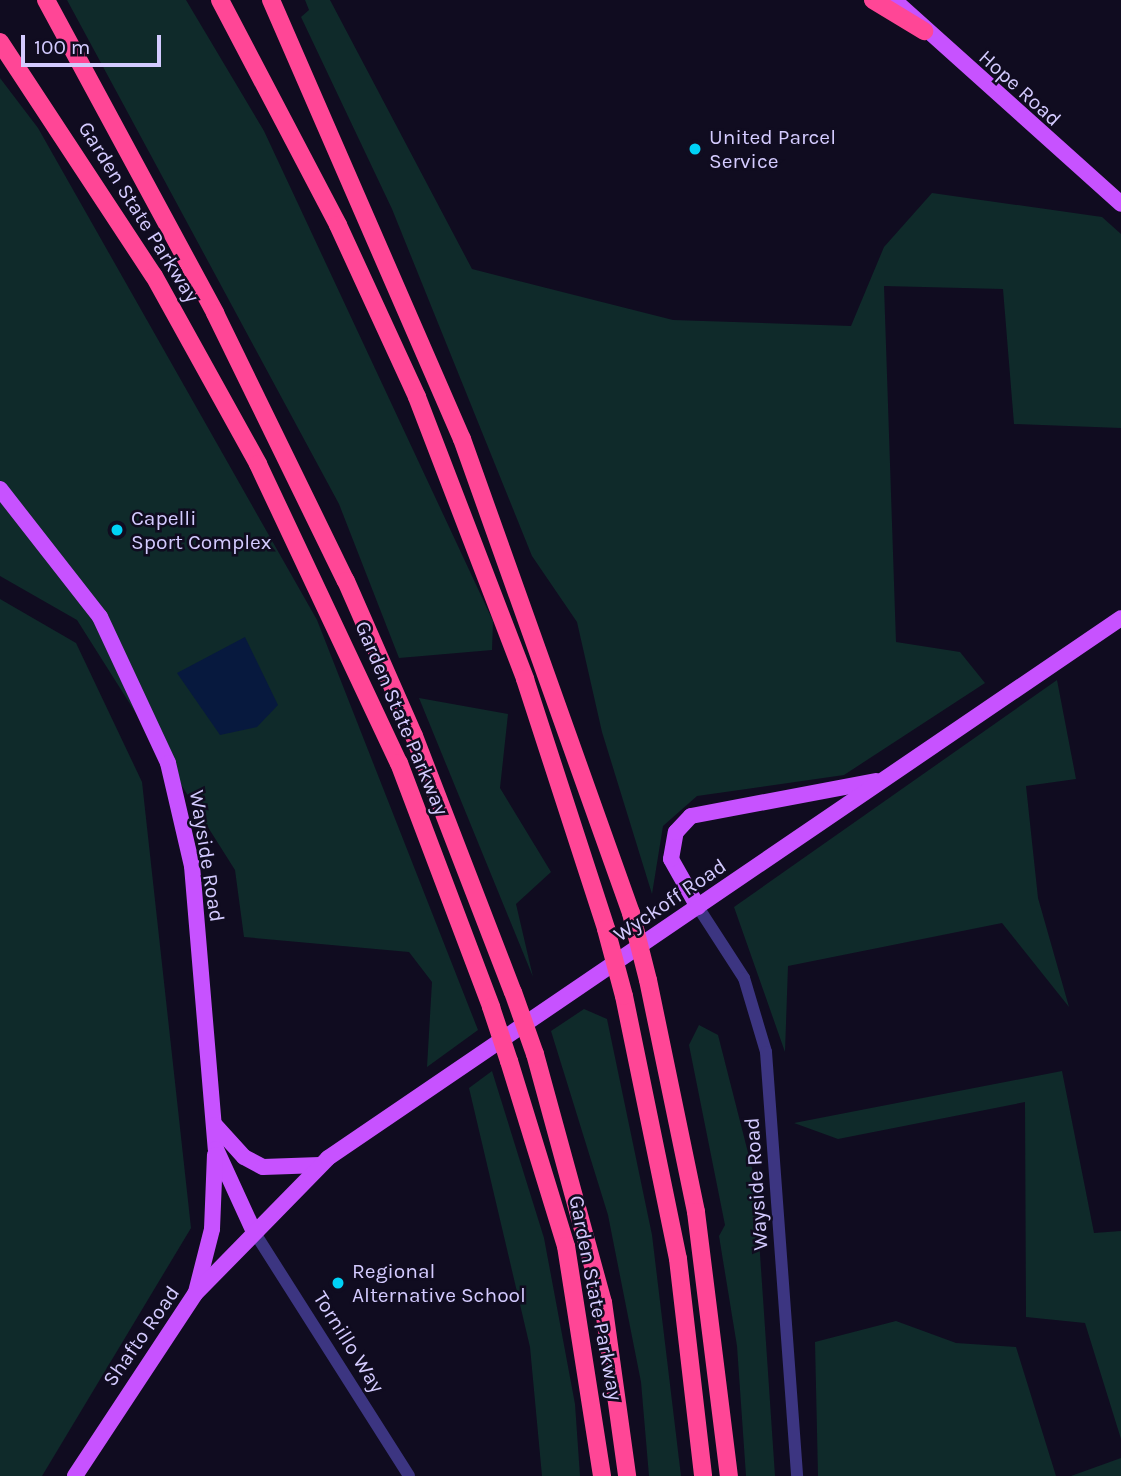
<!DOCTYPE html>
<html>
<head>
<meta charset="utf-8">
<style>
	body { margin:0 }
	#map { position:relative; width:1121px; height:1476px; overflow:hidden; background:#100c20; font-family:Karla,sans-serif }
	div>[style] { position:absolute }
	[style*='--x'] { left:calc(var(--x)*1px); top:calc(var(--y)*1px); width:calc(var(--w)*1px); rotate:calc(var(--a)*1deg) }
	.green>* { inset:0; background:#0f2a2a }
	.water>* { inset:0; background:#07193e }
	.minor>* { height:12px; margin:-6px; padding:0 6px; transform-origin:6px; border-radius:6px; background:#3c3581 }
	.major>* { height:16px; margin:-8px; padding:0 8px; transform-origin:8px; border-radius:8px; background:#c752ff }
	.highway>* { height:18px; margin:-9px; padding:0 9px; transform-origin:9px; border-radius:9px; background:#ff4696 }
	.highway-bridge>* { height:18px; margin:-9px; padding:0 9px; transform-origin:9px; border-radius:9px; background:#ff4696 }
	.dots>* { width:19px; height:19px; translate:-50% -50%; box-sizing:border-box; border:4px solid #100c20; border-radius:50% }
	span { translate:-50% -50%; white-space:nowrap; text-align:center; line-height:1.15; -webkit-text-stroke:5px #100c20; paint-order:stroke }
	.street-label { font-size:21px; color:#d4cbff }
	.poi-label { font-size:21px; color:#d4cbff }
	.left { translate:0 -50%; text-align:left }
	.scale { position:absolute; left:21px; top:35px; width:140px; height:32px; box-sizing:border-box; border:4px solid #d4cbff; border-top:0; padding-left:9px; font-size:21px; line-height:24px; white-space:nowrap; color:#d4cbff; -webkit-text-stroke:5px #100c20; paint-order:stroke }
</style>
</head>
<body>
<div id="map">
	<div class="green">
		<div style="clip-path:polygon(67px 0,186px 0,264px 131px,493px 621px,492px 650px,399px 658px,339px 504px)"></div>
		<div style="clip-path:polygon(305px 0,330px 0,472px 269px,673px 320px,851px 326px,884px 247px,932px 193px,1102px 217px,1121px 234px,1121px 428px,1014px 424px,1003px 289px,884px 286px,896px 642px,960px 652px,985px 683px,844px 775px,697px 796px,663px 826px,652px 894px,602px 732px,577px 622px,532px 556px,392px 209px,301px 17px,309px 10px)"></div>
		<div style="clip-path:polygon(0 78px,38px 128px,317px 620px,478px 1030px,427px 1067px,432px 982px,409px 952px,244px 937px,235px 870px,77px 620px,0 576px)"></div>
		<div style="clip-path:polygon(0 599px,76px 643px,142px 782px,191px 1228px,42px 1476px,0 1476px)"></div>
		<div style="clip-path:polygon(1057px 680px,1076px 779px,1026px 786px,1038px 898px,1069px 1007px,1002px 923px,788px 966px,785px 1052px,734px 907px)"></div>
		<div style="clip-path:polygon(419px 698px,508px 714px,500px 788px,551px 872px,516px 904px,533px 977px)"></div>
		<div style="clip-path:polygon(584px 1009px,607px 1019px,652px 1235px,681px 1476px,649px 1476px,641px 1382px,608px 1215px,551px 1031px)"></div>
		<div style="clip-path:polygon(699px 1025px,718px 1035px,755px 1180px,775px 1476px,746px 1476px,737px 1346px,719px 1236px,725px 1225px,689px 1045px)"></div>
		<div style="clip-path:polygon(492px 1071px,544px 1238px,575px 1404px,580px 1476px,542px 1476px,530px 1347px,469px 1088px)"></div>
		<div style="clip-path:polygon(1062px 1071px,1094px 1233px,1121px 1231px,1121px 1439px,1085px 1323px,1026px 1317px,1025px 1102px,838px 1139px,794px 1123px)"></div>
		<div style="clip-path:polygon(896px 1321px,956px 1343px,1016px 1347px,1056px 1476px,818px 1476px,815px 1342px)"></div>
		<div style="clip-path:polygon(1121px 1458px,1121px 1476px,1071px 1476px)"></div>
	</div>
	<div class="water">
		<div style="clip-path:polygon(245px 637px,278px 705px,257px 727px,220px 735px,177px 673px)"></div>
	</div>
	<div class="minor">
		<div style="--x:698;--y:907;--w:85;--a:57.1"></div>
		<div style="--x:744;--y:978;--w:77;--a:73.4"></div>
		<div style="--x:766;--y:1052;--w:425;--a:85.8"></div>
		<div style="--x:253;--y:1230;--w:291;--a:57.6"></div>
	</div>
	<div class="major">
		<div style="--x:894;--y:0;--w:305;--a:41.9"></div>
		<div style="--x:0;--y:489;--w:162;--a:52"></div>
		<div style="--x:100;--y:617;--w:161;--a:65"></div>
		<div style="--x:168;--y:763;--w:106;--a:76.9"></div>
		<div style="--x:192;--y:866;--w:284;--a:85.2"></div>
		<div style="--x:216;--y:1149;--w:89;--a:65.4"></div>
		<div style="--x:698;--y:907;--w:55;--a:-119.4"></div>
		<div style="--x:671;--y:859;--w:27;--a:-80"></div>
		<div style="--x:676;--y:832;--w:22;--a:-47"></div>
		<div style="--x:691;--y:816;--w:188;--a:-10.7"></div>
		<div style="--x:215;--y:1125;--w:43;--a:47.8"></div>
		<div style="--x:244;--y:1157;--w:21;--a:28"></div>
		<div style="--x:263;--y:1167;--w:57;--a:-2"></div>
		<div style="--x:196;--y:1292;--w:65;--a:-75.7"></div>
		<div style="--x:212;--y:1229;--w:74;--a:-87.7"></div>
		<div style="--x:75;--y:1476;--w:218;--a:-56.6"></div>
		<div style="--x:195;--y:1294;--w:190;--a:-45.6"></div>
		<div style="--x:328;--y:1158;--w:959;--a:-34.25"></div>
	</div>
	<div class="highway">
		<div style="--x:46;--y:0;--w:356;--a:61.6"></div>
		<div style="--x:215;--y:313;--w:298;--a:64"></div>
		<div style="--x:346;--y:581;--w:169;--a:66.3"></div>
		<div style="--x:414;--y:736;--w:274;--a:68.9"></div>
		<div style="--x:220;--y:0;--w:254;--a:62.3"></div>
		<div style="--x:338;--y:225;--w:189;--a:65.3"></div>
		<div style="--x:417;--y:397;--w:302;--a:69"></div>
		<div style="--x:525;--y:679;--w:263;--a:72"></div>
		<div style="--x:271;--y:0;--w:479;--a:66.5"></div>
		<div style="--x:462;--y:439;--w:503;--a:70.38"></div>
		<div style="--x:873;--y:0;--w:60;--a:31.3"></div>
		<div style="--x:0;--y:42;--w:280;--a:56.7"></div>
		<div style="--x:154;--y:276;--w:215;--a:61"></div>
		<div style="--x:258;--y:464;--w:331;--a:64.8"></div>
		<div style="--x:399;--y:763;--w:261;--a:69.3"></div>
		<div style="--x:648;--y:980;--w:237;--a:78.3"></div>
		<div style="--x:696;--y:1212;--w:266;--a:82.9"></div>
		<div style="--x:624;--y:996;--w:268;--a:78.4"></div>
		<div style="--x:678;--y:1259;--w:218;--a:83.4"></div>
		<div style="--x:535;--y:1054;--w:257;--a:74.7"></div>
		<div style="--x:603;--y:1302;--w:176;--a:82.1"></div>
		<div style="--x:509;--y:1061;--w:194;--a:72.9"></div>
		<div style="--x:566;--y:1246;--w:233;--a:81.1"></div>
	</div>
	<div class="highway-bridge">
		<div style="--x:631;--y:913;--w:69;--a:75.8"></div>
		<div style="--x:606;--y:929;--w:69;--a:75"></div>
		<div style="--x:513;--y:992;--w:66;--a:70.5"></div>
		<div style="--x:491;--y:1007;--w:57;--a:71.6"></div>
	</div>
	<div class="dots">
		<div style="left:695px;top:149px;background:#00d2f6"></div>
		<div style="left:117px;top:530px;background:#00d2f6"></div>
		<div style="left:338px;top:1283px;background:#00d2f6"></div>
	</div>
	<div class="street-label">
		<span style="left:1020px;top:88px;rotate:42deg">Hope Road</span>
		<span style="left:139px;top:212px;rotate:58deg">Garden State Parkway</span>
		<span style="left:402px;top:718px;rotate:67deg">Garden State Parkway</span>
		<span style="left:207px;top:856px;rotate:81deg">Wayside Road</span>
		<span style="left:670px;top:900px;rotate:-34deg">Wyckoff Road</span>
		<span style="left:756px;top:1184px;rotate:-94deg">Wayside Road</span>
		<span style="left:596px;top:1298px;rotate:79deg">Garden State Parkway</span>
		<span style="left:141px;top:1336px;rotate:-55deg">Shafto Road</span>
		<span style="left:349px;top:1342px;rotate:58deg">Tornillo Way</span>
	</div>
	<div class="poi-label">
		<span class="left" style="left:709px;top:149px">United Parcel<br>Service</span>
		<span class="left" style="left:131px;top:530px">Capelli<br>Sport Complex</span>
		<span class="left" style="left:352px;top:1283px">Regional<br>Alternative School</span>
	</div>
	<div class="scale">100 m</div>
</div>
</body>
</html>
